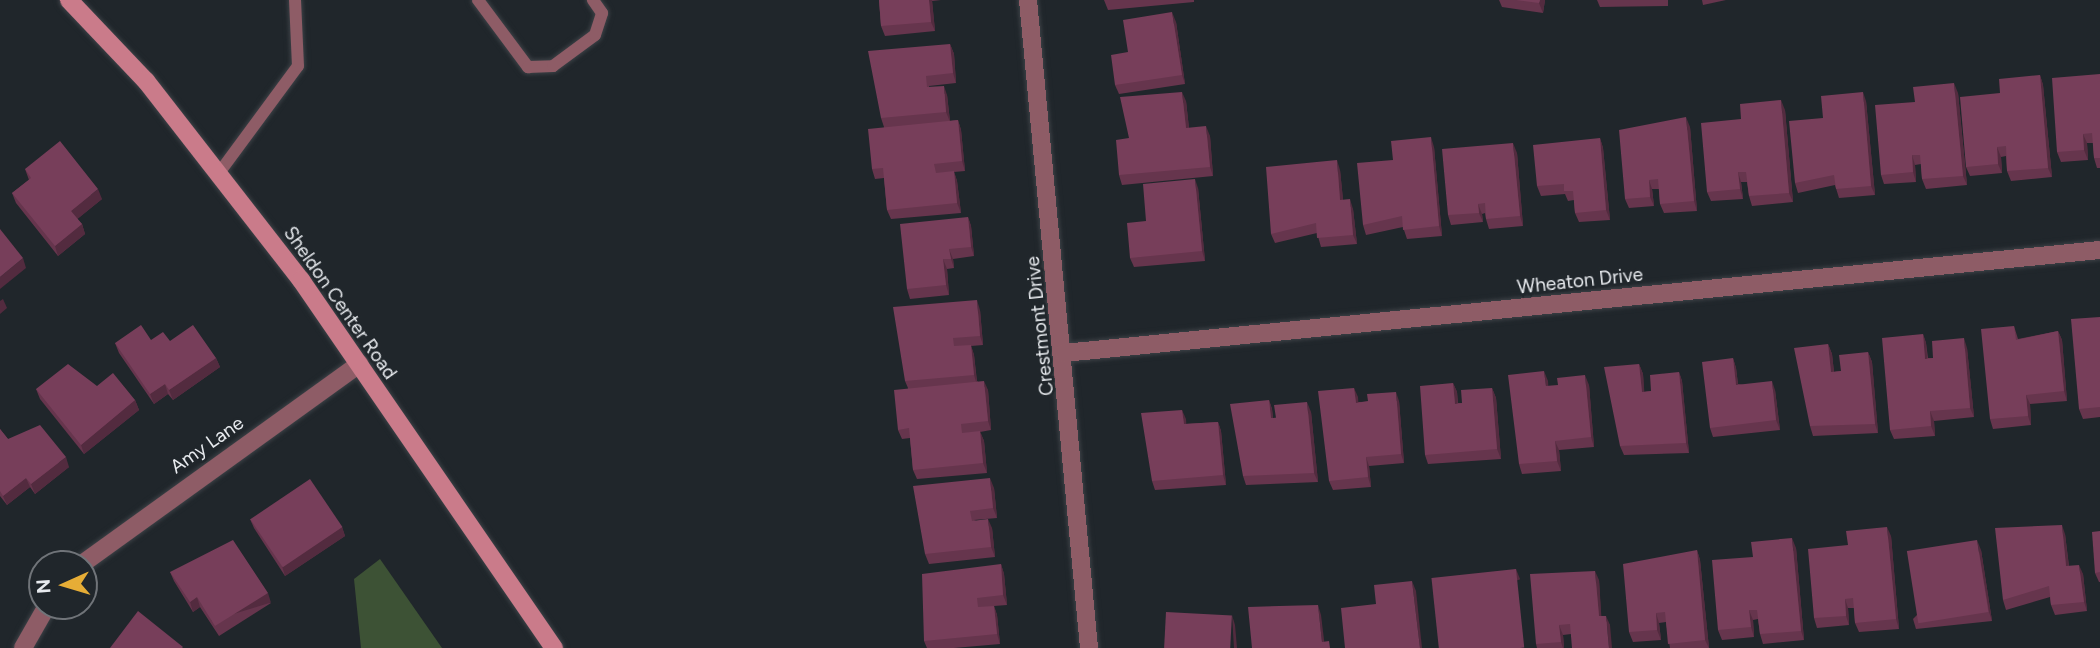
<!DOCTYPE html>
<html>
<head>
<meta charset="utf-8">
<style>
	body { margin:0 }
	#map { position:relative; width:2100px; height:648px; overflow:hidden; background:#20262b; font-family:Figtree,sans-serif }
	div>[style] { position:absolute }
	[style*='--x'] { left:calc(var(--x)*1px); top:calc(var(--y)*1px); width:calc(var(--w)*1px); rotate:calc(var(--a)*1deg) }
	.green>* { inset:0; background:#3d5235 }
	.roads { filter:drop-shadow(0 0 2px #3c4146) drop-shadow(0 0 2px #3c4146) }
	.service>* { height:12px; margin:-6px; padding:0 6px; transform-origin:6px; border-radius:6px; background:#8e5c66 }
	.minor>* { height:18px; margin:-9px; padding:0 9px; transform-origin:9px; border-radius:9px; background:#8e5c66 }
	.secondary>* { height:18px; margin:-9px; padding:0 9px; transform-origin:9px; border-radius:9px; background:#ca7b8a }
	.wall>* { inset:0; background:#66354d }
	.shaded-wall>* { inset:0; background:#532b3f; transform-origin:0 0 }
	.building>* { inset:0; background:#773e5a; transform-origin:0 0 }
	span { translate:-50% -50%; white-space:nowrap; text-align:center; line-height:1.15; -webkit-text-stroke:5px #20262b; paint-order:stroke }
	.street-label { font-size:19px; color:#e7eaee }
	.north { position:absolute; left:28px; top:550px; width:70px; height:70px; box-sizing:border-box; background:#20262b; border:2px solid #707479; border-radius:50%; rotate:266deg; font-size:19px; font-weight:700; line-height:28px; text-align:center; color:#e7eaee }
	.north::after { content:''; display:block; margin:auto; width:24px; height:32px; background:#e6ad36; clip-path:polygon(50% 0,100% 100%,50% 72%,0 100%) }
</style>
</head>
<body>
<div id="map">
	<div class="green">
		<div style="clip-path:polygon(380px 559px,442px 648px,361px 648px,354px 579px)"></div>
	</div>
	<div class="roads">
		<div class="service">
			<div style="--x:478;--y:0;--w:84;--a:53.3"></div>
			<div style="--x:528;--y:67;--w:25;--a:-2"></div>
			<div style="--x:553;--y:66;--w:52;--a:-36.4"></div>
			<div style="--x:595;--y:35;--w:23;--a:-72"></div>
			<div style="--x:602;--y:13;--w:16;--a:-125"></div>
			<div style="--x:219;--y:173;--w:133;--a:-53.6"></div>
			<div style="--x:298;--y:66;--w:66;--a:-92.6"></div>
		</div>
		<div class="minor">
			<div style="--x:1028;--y:0;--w:651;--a:84.62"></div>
			<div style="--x:1064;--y:353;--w:1041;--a:-5.68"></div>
			<div style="--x:82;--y:564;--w:342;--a:-35.8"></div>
			<div style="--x:23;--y:648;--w:48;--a:-60.3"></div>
		</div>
		<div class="secondary">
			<div style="--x:69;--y:0;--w:112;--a:46.5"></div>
			<div style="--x:146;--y:81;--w:252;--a:52.1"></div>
			<div style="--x:301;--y:280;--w:447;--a:55.5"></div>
		</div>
	</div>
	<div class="wall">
		<div style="clip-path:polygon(879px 0,941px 0,932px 1px,935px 31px,885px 36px,881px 26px)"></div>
		<div style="clip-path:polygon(1104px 0,1194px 0,1194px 2px,1108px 10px)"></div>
		<div style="clip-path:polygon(1499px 0,1545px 0,1543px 13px,1502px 7px)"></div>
		<div style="clip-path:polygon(1597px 0,1668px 0,1668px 6px,1600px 7px)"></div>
		<div style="clip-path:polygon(1702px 0,1726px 0,1703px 5px)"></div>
		<div style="clip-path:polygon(1176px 22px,1185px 84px,1119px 94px,1115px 85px)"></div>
		<div style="clip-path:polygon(950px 44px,954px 54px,956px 83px,929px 86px,929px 87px,947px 95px,950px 121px,958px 120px,961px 130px,965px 171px,954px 172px,957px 181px,961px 213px,891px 219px,887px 210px,884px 178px,875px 179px,872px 169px,884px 127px,881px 118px)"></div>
		<div style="clip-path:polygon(2100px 74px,2100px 168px,2097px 168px,2094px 158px,2093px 143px,2087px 143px,2088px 160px,2061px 162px,2057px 152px)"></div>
		<div style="clip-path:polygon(2040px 75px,2043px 85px,2052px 177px,2011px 181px,2007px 171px,2006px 156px,2001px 157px,2002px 173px,1970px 176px,1966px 167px,2000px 93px)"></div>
		<div style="clip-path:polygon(1958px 93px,1967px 185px,1926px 189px,1922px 179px,1921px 164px,1915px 165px,1916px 182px,1884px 184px,1881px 175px,1915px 102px)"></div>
		<div style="clip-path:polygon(1186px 101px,1189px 128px,1210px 136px,1213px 176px,1122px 185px,1119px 175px,1129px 138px)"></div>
		<div style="clip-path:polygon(1866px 101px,1875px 195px,1839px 198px,1835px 185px,1798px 193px,1795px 183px,1823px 118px)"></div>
		<div style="clip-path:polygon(1785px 110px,1793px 202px,1752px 206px,1749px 196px,1747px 182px,1741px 182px,1743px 199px,1711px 201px,1707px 192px)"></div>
		<div style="clip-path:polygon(1690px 127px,1697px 211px,1664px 213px,1660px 204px,1659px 189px,1652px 189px,1654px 206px,1629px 208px,1625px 199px)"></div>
		<div style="clip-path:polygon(1600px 138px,1603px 148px,1610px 220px,1579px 222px,1575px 213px,1574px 200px,1568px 201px,1565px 194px,1541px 196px,1537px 186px)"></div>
		<div style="clip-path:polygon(1434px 147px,1442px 236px,1407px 239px,1403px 227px,1366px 235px,1363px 225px,1393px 160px)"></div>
		<div style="clip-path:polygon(1517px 153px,1523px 226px,1489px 229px,1486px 219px,1485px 213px,1482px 214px,1483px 222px,1451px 225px,1448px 215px)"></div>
		<div style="clip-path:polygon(25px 169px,102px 199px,77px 219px,82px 224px,85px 234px,58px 256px,16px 203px,12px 193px,29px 180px)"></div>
		<div style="clip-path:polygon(1340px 170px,1343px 200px,1353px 209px,1357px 244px,1321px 247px,1317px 233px,1275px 243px,1271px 234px)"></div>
		<div style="clip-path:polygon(1198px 188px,1205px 261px,1134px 267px,1130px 258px,1146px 221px)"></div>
		<div style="clip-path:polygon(968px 217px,971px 226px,974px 256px,953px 259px,954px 268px,947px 269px,949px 295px,910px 299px,907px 289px)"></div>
		<div style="clip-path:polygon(980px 310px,983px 345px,971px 346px,974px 355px,977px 381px,988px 390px,991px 430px,980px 432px,984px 441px,987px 473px,917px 479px,913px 470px,910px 438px,902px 439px,898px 430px,908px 388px,905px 381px)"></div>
		<div style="clip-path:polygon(2100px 317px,2100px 417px,2083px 419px,2079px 409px)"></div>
		<div style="clip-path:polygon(2014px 326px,2018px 339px,2058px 331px,2062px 340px,2067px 401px,2030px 404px,2031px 425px,1993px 429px,1990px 419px)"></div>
		<div style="clip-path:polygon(1923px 334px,1926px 343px,1928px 358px,1933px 358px,1967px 348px,1974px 417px,1934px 421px,1935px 436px,1894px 439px,1890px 430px)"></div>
		<div style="clip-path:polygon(151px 340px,170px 341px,216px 358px,220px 367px,173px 400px,168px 394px,154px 404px,119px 353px,115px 343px)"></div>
		<div style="clip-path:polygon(1828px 344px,1832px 354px,1834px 372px,1841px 371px,1868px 352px,1872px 362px,1878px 433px,1813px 436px,1810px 426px)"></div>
		<div style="clip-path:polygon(1733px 358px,1736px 368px,1738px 384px,1775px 390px,1780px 430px,1713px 437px,1710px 428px)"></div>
		<div style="clip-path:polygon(1639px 364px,1643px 374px,1644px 392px,1651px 391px,1679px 372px,1682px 381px,1689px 453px,1624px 455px,1620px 446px)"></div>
		<div style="clip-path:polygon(1548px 381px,1548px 386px,1589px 385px,1594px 447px,1559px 450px,1561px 471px,1522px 474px,1519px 464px)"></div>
		<div style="clip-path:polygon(1453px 383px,1457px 392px,1458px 403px,1462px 403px,1492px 388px,1496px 398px,1501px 459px,1428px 464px,1425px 455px)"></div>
		<div style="clip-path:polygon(97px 386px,135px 400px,139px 410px,84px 454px,40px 399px,36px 389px)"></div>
		<div style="clip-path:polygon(1354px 388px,1358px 402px,1399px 401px,1404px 463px,1369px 466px,1371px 487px,1333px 490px,1329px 481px)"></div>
		<div style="clip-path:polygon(1269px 400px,1272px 409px,1273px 418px,1311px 412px,1318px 482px,1246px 485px,1243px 476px)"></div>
		<div style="clip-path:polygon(1182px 410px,1186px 424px,1218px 422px,1221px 431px,1226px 485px,1155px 490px,1152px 481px)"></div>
		<div style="clip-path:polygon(0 429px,8px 439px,69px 467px,35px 494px,30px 487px,7px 505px,0 496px)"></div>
		<div style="clip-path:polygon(994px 488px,997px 518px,974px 520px,992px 528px,995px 557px,929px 564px,925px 554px)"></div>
		<div style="clip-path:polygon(250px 519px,342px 527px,345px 536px,285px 576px,254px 528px)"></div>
		<div style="clip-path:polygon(2100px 531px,2100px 582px,2099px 582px,2095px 573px)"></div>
		<div style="clip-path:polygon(2065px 534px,2069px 566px,2083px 574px,2087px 611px,2055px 615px,2051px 605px,2050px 597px,2006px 610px,2003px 600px)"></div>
		<div style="clip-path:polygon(1891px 536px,1899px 629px,1859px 632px,1855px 623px,1854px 608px,1848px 608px,1849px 625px,1817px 628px,1814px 618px,1848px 545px)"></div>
		<div style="clip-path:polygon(1796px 548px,1804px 640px,1763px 644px,1760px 634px,1758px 619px,1753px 620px,1754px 637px,1722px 640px,1718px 630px)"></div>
		<div style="clip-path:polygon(1697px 550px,1700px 560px,1709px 648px,1670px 648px,1666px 622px,1659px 623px,1661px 640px,1633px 642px,1629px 632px)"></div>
		<div style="clip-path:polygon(1981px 550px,1992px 621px,1916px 629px,1913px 619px)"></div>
		<div style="clip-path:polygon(1001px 564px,1004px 574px,1007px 605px,994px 606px,997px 615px,1000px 644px,954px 648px,927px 648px,924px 641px)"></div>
		<div style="clip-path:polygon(170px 572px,271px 603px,219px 636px,200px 607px,193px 612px,174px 581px)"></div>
		<div style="clip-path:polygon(1599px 580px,1601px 616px,1610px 625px,1571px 634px,1563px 635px,1564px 648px,1537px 648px,1536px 644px)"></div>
	</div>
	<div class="shaded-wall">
		<div style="clip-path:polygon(929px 0,932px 0,935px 31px,931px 22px)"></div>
		<div style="clip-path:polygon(1540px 0,1545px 0,1543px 13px,1539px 3px)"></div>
		<div style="clip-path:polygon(1172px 12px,1176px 22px,1185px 84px,1182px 75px)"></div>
		<div style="clip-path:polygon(950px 44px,954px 54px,956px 83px,953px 73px)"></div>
		<div style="clip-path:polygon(2040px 75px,2043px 85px,2052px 177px,2048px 168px)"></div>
		<div style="clip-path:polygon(1954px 83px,1958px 93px,1967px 185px,1963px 176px)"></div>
		<div style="clip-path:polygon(944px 86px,947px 95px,950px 122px,946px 112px)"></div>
		<div style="clip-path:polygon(1182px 92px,1186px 101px,1190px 138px,1186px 128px)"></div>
		<div style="clip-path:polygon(1863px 92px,1866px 101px,1875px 195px,1871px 186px)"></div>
		<div style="clip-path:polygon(1781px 100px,1785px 110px,1793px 202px,1789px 193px)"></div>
		<div style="clip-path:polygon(1686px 117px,1690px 127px,1697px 211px,1694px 201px)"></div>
		<div style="clip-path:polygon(958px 120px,961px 130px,965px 171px,962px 161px)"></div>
		<div style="clip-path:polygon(1206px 126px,1210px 136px,1213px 176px,1210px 167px)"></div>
		<div style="clip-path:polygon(2083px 134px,2087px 143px,2088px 160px,2084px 150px)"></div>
		<div style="clip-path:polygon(1431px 137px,1434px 147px,1442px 236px,1439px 226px)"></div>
		<div style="clip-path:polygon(1600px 138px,1603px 148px,1610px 220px,1606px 210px)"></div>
		<div style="clip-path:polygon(1513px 143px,1517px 153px,1523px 226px,1520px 216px)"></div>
		<div style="clip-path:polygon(1997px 147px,2001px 157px,2002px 173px,1998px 164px)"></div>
		<div style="clip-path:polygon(1912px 155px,1915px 165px,1916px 182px,1913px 172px)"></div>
		<div style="clip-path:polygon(1337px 160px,1340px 170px,1344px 209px,1340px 200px)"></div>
		<div style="clip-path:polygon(954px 171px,957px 181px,961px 213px,957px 203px)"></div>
		<div style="clip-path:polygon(1738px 172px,1741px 182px,1743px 199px,1740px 189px)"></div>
		<div style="clip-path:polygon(1195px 179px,1198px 188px,1205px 261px,1202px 251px)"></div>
		<div style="clip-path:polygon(1649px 180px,1652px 189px,1654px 206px,1650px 197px)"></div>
		<div style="clip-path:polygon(98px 189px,102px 199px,75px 221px,71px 211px)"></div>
		<div style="clip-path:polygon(1350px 199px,1353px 209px,1357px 244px,1353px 235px)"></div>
		<div style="clip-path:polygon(1478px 204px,1482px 214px,1483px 222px,1479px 213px)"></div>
		<div style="clip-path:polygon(968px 217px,971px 226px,974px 256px,971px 247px)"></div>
		<div style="clip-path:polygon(82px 224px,85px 234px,58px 256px,55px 246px)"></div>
		<div style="clip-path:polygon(949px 249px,953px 259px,954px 268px,951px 259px)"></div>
		<div style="clip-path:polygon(23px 258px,26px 268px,0 289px,0 277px)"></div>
		<div style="clip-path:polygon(943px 259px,947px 269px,949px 295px,946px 285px)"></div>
		<div style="clip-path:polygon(3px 299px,7px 308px,0 314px,0 301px)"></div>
		<div style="clip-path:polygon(977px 300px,980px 310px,983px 345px,980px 336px)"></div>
		<div style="clip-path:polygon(2058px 331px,2062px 340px,2067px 401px,2064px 391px)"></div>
		<div style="clip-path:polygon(1923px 334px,1926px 343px,1928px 368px,1925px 359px)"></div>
		<div style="clip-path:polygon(1964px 338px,1967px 348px,1974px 417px,1970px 408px)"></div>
		<div style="clip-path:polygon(1828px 344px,1832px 354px,1835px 382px,1831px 372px)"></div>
		<div style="clip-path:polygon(971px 345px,974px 355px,977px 385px,974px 375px)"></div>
		<div style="clip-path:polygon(1868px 352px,1872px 362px,1878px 433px,1875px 424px)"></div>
		<div style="clip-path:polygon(216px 358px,220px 367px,173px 400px,169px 390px)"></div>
		<div style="clip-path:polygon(1733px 358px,1736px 368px,1739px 394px,1736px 385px)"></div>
		<div style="clip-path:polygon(1639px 364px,1643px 374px,1645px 401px,1642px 392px)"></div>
		<div style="clip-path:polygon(1544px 371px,1548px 381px,1549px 396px,1546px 386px)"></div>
		<div style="clip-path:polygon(1679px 372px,1682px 381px,1689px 453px,1686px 443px)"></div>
		<div style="clip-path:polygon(1585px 375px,1589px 385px,1594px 447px,1591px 437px)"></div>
		<div style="clip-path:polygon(984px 381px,988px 390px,991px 430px,988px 421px)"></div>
		<div style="clip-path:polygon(1772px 381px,1775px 390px,1780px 430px,1776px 420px)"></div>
		<div style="clip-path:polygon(1453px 383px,1457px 392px,1458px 413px,1455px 404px)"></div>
		<div style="clip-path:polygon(165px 384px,168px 394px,154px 404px,150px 394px)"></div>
		<div style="clip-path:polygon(1354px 388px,1358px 397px,1359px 412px,1356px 403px)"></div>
		<div style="clip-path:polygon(1492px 388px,1496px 398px,1501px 459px,1497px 449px)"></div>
		<div style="clip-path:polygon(1396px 392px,1399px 401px,1404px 463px,1401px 454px)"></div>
		<div style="clip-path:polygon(2026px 395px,2030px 404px,2031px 425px,2028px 416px)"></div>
		<div style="clip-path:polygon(135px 400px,139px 410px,84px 454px,81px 445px)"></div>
		<div style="clip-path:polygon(1269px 400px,1272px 409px,1274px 428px,1271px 418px)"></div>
		<div style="clip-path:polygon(1307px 402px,1311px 412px,1318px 482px,1314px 473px)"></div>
		<div style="clip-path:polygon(1182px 410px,1186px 419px,1187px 434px,1184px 424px)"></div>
		<div style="clip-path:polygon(1930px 411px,1934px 421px,1935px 436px,1931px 426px)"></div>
		<div style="clip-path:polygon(1218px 422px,1221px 431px,1226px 485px,1223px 475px)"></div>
		<div style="clip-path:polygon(980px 431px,984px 441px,987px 473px,983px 463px)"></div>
		<div style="clip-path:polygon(1555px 441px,1559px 450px,1561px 471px,1557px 461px)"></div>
		<div style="clip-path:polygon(66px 457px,69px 467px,35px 494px,31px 484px)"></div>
		<div style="clip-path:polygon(1366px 457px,1369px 466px,1371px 487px,1368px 477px)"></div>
		<div style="clip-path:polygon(26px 478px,30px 487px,7px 505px,3px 496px)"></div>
		<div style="clip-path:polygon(990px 478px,994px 488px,997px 518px,993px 508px)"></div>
		<div style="clip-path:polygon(988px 519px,992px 528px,995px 557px,991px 547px)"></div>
		<div style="clip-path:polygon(2062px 525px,2065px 534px,2070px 576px,2066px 566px)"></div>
		<div style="clip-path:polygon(342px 527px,345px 536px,285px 576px,282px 566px)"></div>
		<div style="clip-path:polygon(1887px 527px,1891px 536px,1899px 629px,1896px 619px)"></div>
		<div style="clip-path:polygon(1792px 538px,1796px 548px,1804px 640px,1801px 631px)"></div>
		<div style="clip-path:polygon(1977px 540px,1981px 550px,1992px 621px,1989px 612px)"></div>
		<div style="clip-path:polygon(1697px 550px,1700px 560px,1709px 648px,1705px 640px)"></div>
		<div style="clip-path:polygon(1001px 564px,1004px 574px,1007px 605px,1003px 595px)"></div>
		<div style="clip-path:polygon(2079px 565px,2083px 574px,2087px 611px,2084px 602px)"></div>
		<div style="left:1516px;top:569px;width:11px;height:79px;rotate:68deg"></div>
		<div style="clip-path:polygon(1595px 571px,1599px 580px,1602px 626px,1599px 616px)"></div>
		<div style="clip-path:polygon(1412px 581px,1416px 591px,1422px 648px,1420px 648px)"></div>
		<div style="left:268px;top:593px;width:10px;height:62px;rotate:73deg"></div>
		<div style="clip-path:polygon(197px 597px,200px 607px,193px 612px,190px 602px)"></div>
		<div style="clip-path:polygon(1845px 599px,1848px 608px,1849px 625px,1846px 616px)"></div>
		<div style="clip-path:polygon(1318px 605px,1321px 615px,1325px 648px,1322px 642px)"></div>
		<div style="clip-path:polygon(994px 606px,997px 615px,1000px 644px,997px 634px)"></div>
		<div style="clip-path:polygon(1749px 610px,1753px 620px,1754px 637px,1751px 627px)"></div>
		<div style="clip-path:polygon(1656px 613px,1659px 623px,1661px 640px,1657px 630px)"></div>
		<div style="clip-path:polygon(1232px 615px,1235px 625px,1237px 648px,1234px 648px)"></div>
		<div style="clip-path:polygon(1606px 616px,1610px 625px,1612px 648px,1609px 648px)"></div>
		<div style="clip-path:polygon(1559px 625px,1563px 635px,1564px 648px,1563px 648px,1561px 642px)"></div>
	</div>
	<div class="building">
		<div style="clip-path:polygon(879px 0,929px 0,931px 22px,881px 26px)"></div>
		<div style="clip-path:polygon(1516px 0,1540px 0,1539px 3px)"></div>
		<div style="clip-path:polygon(1172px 12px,1182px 75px,1115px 85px,1111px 55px,1128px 52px,1123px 20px)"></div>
		<div style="clip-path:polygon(950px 44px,953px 73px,926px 76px,927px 87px,944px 86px,946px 112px,881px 118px,868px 51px)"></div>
		<div style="clip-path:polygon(2100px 74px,2100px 158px,2094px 158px,2092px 133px,2083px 134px,2084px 150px,2057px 152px,2052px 78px)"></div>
		<div style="clip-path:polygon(2040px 75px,2048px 168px,2007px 171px,2006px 146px,1997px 147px,1998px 164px,1966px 167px,1960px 97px,2000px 93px,1999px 79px)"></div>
		<div style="clip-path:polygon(1954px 83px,1963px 176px,1922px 179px,1920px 155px,1912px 155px,1913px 172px,1881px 175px,1875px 105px,1915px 102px,1913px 87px)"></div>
		<div style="clip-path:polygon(1182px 92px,1186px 128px,1206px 126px,1210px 167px,1119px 175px,1116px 140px,1129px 138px,1120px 97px)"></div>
		<div style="clip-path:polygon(1863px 92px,1871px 186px,1836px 189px,1834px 175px,1795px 183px,1789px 121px,1823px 118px,1821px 96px)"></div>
		<div style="clip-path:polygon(1781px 100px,1789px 193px,1749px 196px,1746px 172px,1738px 172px,1740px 189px,1707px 192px,1701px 123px,1741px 119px,1740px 104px)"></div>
		<div style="clip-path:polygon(1686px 117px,1694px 201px,1660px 204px,1658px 179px,1649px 180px,1650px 197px,1625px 199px,1619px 130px)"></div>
		<div style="clip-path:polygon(958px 120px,962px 161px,934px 164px,936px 173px,954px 171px,957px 203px,887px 210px,883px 168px,872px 169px,868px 129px)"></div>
		<div style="clip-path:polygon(1431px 137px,1439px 226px,1403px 230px,1402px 216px,1363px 225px,1357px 163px,1393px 160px,1391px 141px)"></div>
		<div style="clip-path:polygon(1600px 138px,1606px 210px,1575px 213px,1573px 191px,1564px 191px,1564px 184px,1537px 186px,1533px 145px)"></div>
		<div style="clip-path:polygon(60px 141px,98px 189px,71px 211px,82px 224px,55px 246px,12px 193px,31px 178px,25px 169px)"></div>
		<div style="clip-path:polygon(1513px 143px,1520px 216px,1486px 219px,1485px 203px,1478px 204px,1479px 213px,1448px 215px,1442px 149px)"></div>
		<div style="clip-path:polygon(1337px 160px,1340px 200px,1350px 199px,1353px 235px,1317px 238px,1316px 223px,1271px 234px,1266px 167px)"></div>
		<div style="clip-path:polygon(1195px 179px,1202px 251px,1130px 258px,1127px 223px,1146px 221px,1143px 184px)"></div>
		<div style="clip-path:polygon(968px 217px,971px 247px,949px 249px,951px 259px,943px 259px,946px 285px,907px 289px,900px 224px)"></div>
		<div style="clip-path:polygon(0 229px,23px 258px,0 277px)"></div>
		<div style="clip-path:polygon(977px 300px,980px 336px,953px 338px,954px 346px,971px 345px,974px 375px,905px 381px,893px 307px)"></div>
		<div style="clip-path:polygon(2100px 317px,2100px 407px,2079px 409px,2071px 319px)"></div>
		<div style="clip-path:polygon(141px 325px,151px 340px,163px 332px,170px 341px,193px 325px,216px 358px,169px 390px,165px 384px,150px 394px,115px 343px)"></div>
		<div style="clip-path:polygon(2014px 326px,2016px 340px,2058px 331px,2064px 391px,2026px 395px,2028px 416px,1990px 419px,1981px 329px)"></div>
		<div style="clip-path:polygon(1923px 334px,1925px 359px,1933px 358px,1932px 341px,1964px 338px,1970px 408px,1930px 411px,1931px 426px,1890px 430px,1882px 338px)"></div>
		<div style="clip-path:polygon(1828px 344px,1831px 372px,1841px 371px,1839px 355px,1868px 352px,1875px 424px,1810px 426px,1794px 348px)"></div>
		<div style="clip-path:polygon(1733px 358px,1736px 385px,1772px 381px,1776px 420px,1710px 428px,1702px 362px)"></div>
		<div style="clip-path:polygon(68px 364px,97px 386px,113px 373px,135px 400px,81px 445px,36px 389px)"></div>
		<div style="clip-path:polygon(1639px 364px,1642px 392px,1651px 391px,1650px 375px,1679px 372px,1686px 443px,1620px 446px,1604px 367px)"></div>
		<div style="clip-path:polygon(1544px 371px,1546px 386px,1558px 385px,1557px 378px,1585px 375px,1591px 437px,1555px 441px,1557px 461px,1519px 464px,1508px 375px)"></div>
		<div style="clip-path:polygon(984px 381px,988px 421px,961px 424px,962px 433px,980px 431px,983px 463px,913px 470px,909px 428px,898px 430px,894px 390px)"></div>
		<div style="clip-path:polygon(1453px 383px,1455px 404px,1462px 403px,1461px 390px,1492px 388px,1497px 449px,1425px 455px,1420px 386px)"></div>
		<div style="clip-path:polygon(1354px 388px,1356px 403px,1368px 401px,1367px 394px,1396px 392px,1401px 454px,1366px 457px,1368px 477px,1329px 481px,1318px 391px)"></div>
		<div style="clip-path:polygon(1269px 400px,1271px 418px,1276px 418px,1274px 405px,1307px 402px,1314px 473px,1243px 476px,1230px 404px)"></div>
		<div style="clip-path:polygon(1182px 410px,1184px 424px,1218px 422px,1223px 475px,1152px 481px,1141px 413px)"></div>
		<div style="clip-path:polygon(40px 425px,66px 457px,31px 484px,26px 478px,3px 496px,0 491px,0 429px,8px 439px)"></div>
		<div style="clip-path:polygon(990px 478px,993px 508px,970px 511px,972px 521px,988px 519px,991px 547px,925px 554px,913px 486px)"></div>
		<div style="left:310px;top:479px;width:58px;height:72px;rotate:56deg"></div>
		<div style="clip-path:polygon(2062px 525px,2066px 566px,2079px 565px,2084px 602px,2051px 605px,2049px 586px,2003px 600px,1995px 528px)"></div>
		<div style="clip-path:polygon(1887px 527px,1896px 619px,1855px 623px,1853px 598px,1845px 599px,1846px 616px,1814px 618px,1808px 549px,1848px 545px,1846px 531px)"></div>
		<div style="clip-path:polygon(2100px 531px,2100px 572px,2095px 573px,2092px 532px)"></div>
		<div style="clip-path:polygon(1792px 538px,1801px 631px,1760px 634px,1757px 610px,1749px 610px,1751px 627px,1718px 630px,1712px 560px,1753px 557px,1751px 542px)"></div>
		<div style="clip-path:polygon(233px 540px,268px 593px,215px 626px,197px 597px,190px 602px,170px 572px)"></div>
		<div style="left:1977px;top:540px;width:73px;height:71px;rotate:81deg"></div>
		<div style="clip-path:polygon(1697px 550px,1705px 640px,1668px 644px,1665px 612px,1656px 613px,1657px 630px,1629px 632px,1623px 564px)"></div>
		<div style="clip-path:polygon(1001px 564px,1003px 595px,977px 598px,978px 607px,994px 606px,997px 634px,924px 641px,922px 574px)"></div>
		<div style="left:1516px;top:569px;width:79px;height:85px;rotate:84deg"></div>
		<div style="clip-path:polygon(1595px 571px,1599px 616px,1606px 616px,1609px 648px,1572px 648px,1570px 624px,1559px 625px,1561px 642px,1536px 644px,1530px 574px)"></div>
		<div style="clip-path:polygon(1412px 581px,1420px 648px,1345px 648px,1341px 608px,1376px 604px,1374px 585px)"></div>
		<div style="clip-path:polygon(1318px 605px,1322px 642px,1329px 641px,1330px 648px,1252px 648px,1248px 607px)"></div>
		<div style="clip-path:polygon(138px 611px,183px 647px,182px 648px,110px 648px)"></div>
		<div style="left:1166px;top:612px;width:66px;height:36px;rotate:3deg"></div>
	</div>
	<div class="street-label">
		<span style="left:1580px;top:281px;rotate:-6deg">Wheaton Drive</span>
		<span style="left:340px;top:303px;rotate:55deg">Sheldon Center Road</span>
		<span style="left:1040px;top:326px;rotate:-96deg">Crestmont Drive</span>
		<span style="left:207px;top:445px;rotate:-35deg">Amy Lane</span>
	</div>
	<div class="north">N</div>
</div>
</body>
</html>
